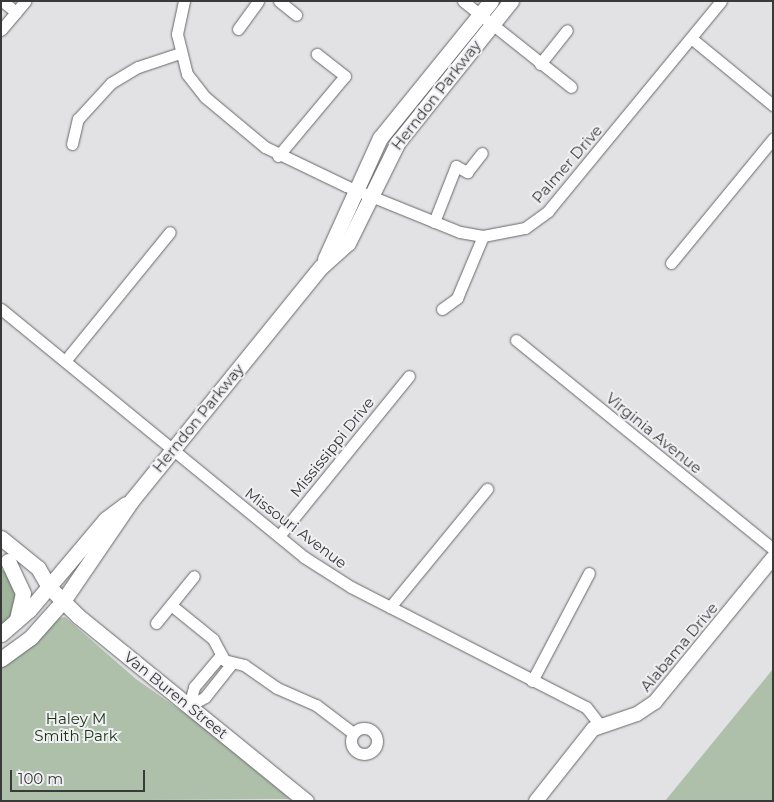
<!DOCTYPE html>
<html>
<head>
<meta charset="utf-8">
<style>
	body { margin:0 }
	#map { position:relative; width:774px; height:802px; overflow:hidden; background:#e2e2e5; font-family:Montserrat,sans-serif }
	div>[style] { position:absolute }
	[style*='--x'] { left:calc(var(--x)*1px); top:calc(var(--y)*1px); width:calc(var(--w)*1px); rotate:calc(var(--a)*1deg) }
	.green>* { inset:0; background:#aebfaa }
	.forest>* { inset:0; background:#a0b59b }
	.roads { filter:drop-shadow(0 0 1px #67676a) drop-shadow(0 0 1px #67676a) }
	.minor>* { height:11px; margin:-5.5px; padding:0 5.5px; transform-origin:5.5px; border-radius:5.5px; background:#fff }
	.minor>.ring { margin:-5.5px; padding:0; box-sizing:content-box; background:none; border:11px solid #fff; border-radius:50% }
	.tertiary>* { height:14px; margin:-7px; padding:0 7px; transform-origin:7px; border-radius:7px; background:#fff }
	.secondary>* { height:15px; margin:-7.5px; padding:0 7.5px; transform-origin:7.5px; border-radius:7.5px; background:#fff }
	span { translate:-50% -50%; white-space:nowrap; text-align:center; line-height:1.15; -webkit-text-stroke:4px #f0eff3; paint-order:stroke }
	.street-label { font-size:15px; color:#39393a }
	.park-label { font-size:15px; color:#17360f }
	.frame { position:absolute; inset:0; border:2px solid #39393a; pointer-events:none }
	.scale { position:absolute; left:10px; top:770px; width:135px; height:22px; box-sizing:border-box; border:2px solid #39393a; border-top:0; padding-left:6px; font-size:15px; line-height:18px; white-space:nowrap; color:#39393a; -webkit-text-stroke:4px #f0eff3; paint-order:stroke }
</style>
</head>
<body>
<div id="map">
	<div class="green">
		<div style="clip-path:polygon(65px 617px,136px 679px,197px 722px,290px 799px,1px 801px,1px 666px,55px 619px)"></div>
		<div style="clip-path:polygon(773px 669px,773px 801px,665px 801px)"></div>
	</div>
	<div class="forest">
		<div style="clip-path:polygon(1px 569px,15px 579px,16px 611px,1px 625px)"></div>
	</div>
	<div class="roads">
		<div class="minor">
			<div style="--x:2;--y:1;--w:18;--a:38"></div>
			<div style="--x:184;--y:1;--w:34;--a:102"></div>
			<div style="--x:177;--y:34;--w:41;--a:76"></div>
			<div style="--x:187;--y:74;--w:29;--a:52"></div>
			<div style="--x:205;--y:97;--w:78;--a:39.8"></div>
			<div style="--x:265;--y:147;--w:90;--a:25.7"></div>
			<div style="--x:346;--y:186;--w:123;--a:22"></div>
			<div style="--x:460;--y:232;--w:23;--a:10"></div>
			<div style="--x:483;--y:236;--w:43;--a:-10.8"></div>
			<div style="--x:525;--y:228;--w:29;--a:-36"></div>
			<div style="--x:548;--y:211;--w:272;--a:-50.5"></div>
			<div style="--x:279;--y:1;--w:22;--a:39"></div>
			<div style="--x:463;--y:1;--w:138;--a:38.5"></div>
			<div style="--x:238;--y:29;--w:34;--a:-54"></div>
			<div style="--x:1;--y:30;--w:38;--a:-50"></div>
			<div style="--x:691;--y:38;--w:106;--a:39.3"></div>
			<div style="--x:540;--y:64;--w:43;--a:-51.5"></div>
			<div style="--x:72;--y:144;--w:26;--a:-77"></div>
			<div style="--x:78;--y:119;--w:49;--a:-47.5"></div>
			<div style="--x:111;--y:83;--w:31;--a:-31"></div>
			<div style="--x:138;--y:67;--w:44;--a:-18.4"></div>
			<div style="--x:278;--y:156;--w:104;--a:-50.1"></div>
			<div style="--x:345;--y:76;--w:36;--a:-142"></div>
			<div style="--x:434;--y:222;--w:60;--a:-68.6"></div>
			<div style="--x:456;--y:166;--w:13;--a:29"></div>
			<div style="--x:467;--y:172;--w:24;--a:-52"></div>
			<div style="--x:671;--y:263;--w:161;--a:-50.6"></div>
			<div style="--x:1;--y:309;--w:392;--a:39.3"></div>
			<div style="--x:304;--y:557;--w:56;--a:32.6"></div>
			<div style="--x:351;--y:587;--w:264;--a:27.1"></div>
			<div style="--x:586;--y:707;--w:23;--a:52"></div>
			<div style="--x:442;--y:309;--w:19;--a:-36"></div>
			<div style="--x:457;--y:298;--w:67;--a:-67.2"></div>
			<div style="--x:516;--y:340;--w:331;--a:39.1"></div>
			<div style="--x:65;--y:361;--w:166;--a:-50.9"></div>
			<div style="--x:279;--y:536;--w:206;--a:-50.9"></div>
			<div style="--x:171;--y:605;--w:54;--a:39"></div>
			<div style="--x:213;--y:639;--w:24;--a:62"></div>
			<div style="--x:224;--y:660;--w:21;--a:14"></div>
			<div style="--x:244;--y:665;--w:40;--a:34.9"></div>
			<div style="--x:277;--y:688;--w:43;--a:23.6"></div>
			<div style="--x:316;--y:705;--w:46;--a:37.1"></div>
			<div style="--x:390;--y:607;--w:153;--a:-50.6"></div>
			<div style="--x:156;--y:623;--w:60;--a:-51"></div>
			<div style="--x:532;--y:681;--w:122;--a:-62.2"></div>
			<div style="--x:189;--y:706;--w:20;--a:-75"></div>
			<div style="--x:194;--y:687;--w:42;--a:-49.8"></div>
			<div style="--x:189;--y:706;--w:18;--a:-29"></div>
			<div style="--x:205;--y:697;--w:43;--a:-51.5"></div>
			<div class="ring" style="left:351px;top:728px;width:15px;height:15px"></div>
		</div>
		<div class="tertiary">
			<div style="--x:536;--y:801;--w:92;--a:-51.6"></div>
			<div style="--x:593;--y:729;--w:46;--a:-18.8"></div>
			<div style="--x:637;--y:714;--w:22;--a:-34"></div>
			<div style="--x:655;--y:702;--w:186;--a:-50.7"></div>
		</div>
		<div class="secondary">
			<div style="--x:325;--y:259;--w:133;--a:-65.6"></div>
			<div style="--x:380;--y:138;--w:176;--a:-51"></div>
			<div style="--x:1;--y:538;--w:48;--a:39"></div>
			<div style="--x:38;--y:568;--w:22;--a:60"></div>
			<div style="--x:49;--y:587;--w:41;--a:45"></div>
			<div style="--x:78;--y:616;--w:294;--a:39.1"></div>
			<div style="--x:8;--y:561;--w:35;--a:65"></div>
			<div style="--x:23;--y:593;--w:28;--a:103"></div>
			<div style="--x:1;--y:634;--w:37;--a:-41"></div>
			<div style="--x:29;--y:610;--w:119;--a:-49.8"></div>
			<div style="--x:106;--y:519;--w:25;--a:-37"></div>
			<div style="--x:1;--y:659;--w:37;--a:-36"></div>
			<div style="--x:31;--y:637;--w:48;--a:-48.4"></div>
			<div style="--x:63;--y:601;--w:122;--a:-55.7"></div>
			<div style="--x:132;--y:500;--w:300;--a:-51"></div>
			<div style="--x:321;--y:267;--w:36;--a:-42"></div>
			<div style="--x:348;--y:243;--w:113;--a:-63.7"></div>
			<div style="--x:398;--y:142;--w:181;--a:-51.3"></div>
		</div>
	</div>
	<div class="street-label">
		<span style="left:436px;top:95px;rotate:-52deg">Herndon Parkway</span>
		<span style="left:567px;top:164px;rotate:-49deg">Palmer Drive</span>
		<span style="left:198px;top:418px;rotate:-51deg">Herndon Parkway</span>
		<span style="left:654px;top:433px;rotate:39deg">Virginia Avenue</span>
		<span style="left:332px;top:447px;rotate:-51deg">Mississippi Drive</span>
		<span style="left:296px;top:528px;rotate:37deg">Missouri Avenue</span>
		<span style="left:679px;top:647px;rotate:-50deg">Alabama Drive</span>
		<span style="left:176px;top:695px;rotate:39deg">Van Buren Street</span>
	</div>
	<div class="park-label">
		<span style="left:76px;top:727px">Haley M<br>Smith Park</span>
	</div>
	<div class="frame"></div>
	<div class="scale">100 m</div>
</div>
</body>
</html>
